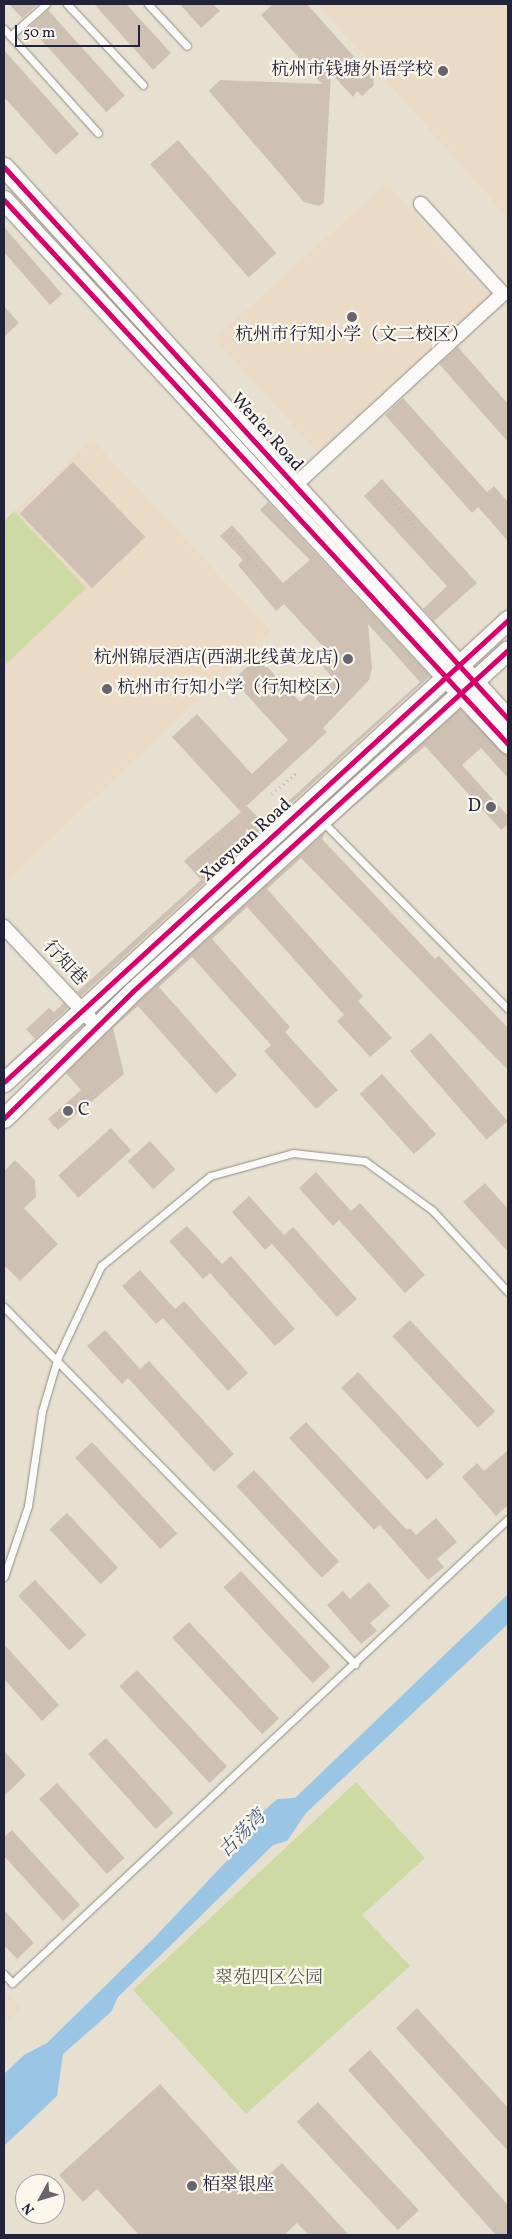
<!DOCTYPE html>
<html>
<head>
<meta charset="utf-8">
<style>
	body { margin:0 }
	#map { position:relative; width:512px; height:2239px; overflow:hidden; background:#e7e0d1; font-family:Vollkorn,"Noto Serif SC",serif }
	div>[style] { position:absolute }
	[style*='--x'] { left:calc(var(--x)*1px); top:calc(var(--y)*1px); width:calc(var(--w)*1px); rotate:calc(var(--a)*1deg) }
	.built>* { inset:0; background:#ebdac5; transform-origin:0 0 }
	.green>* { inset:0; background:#cddaa3 }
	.water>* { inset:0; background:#9bc5e5 }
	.building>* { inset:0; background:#cec1b3; transform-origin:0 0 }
	.path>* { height:3px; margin-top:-1.5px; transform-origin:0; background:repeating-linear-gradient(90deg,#bcbbbb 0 1px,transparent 0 5px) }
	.roads { filter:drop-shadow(0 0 1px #8e8b87) drop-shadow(0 0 1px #8e8b87) }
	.lane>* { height:7px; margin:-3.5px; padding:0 3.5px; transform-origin:3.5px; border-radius:3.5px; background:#fbfaf8 }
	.street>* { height:14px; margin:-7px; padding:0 7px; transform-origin:7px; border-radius:7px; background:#fbfaf8 }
	.secondary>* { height:19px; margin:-9.5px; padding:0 9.5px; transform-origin:9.5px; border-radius:9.5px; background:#fbfaf8 }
	.cycleway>* { height:5px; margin:-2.5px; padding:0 2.5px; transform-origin:2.5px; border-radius:2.5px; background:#d6006c }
	.dots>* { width:14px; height:14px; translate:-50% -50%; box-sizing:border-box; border:2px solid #fbf7ec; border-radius:50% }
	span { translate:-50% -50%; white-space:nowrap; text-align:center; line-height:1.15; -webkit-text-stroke:4.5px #fbf7ec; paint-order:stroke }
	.poi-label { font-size:18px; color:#22223b }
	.right { translate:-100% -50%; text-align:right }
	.left { translate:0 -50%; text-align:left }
	.street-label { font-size:18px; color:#22223b }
	.park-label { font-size:18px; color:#4f584f }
	.water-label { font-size:19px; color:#41577a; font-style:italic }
	.frame { position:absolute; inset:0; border:5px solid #22223b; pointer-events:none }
	.north { position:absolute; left:15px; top:2174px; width:50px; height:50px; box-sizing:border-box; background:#fbf7ec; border:1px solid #a4a2a5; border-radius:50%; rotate:231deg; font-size:14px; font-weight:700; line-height:20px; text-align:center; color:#22223b }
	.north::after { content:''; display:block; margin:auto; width:18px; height:22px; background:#676470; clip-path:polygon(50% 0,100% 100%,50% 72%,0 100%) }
	.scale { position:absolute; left:15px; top:25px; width:125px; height:22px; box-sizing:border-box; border:2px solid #22223b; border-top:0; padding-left:6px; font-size:15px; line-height:18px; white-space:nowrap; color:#22223b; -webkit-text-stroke:4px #fbf7ec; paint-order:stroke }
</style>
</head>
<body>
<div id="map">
	<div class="built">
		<div style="clip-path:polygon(318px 4px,508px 4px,508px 218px,436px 137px)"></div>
		<div style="left:387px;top:183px;width:153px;height:232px;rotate:48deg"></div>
		<div style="clip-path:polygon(92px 439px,271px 631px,4px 883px,4px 521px)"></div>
		<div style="clip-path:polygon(4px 1991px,20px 2008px,4px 2025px)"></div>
	</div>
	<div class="green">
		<div style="clip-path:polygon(14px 511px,86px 588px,4px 666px,4px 521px)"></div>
		<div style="clip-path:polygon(356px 1782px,425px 1858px,362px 1915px,410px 1966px,246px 2114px,133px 1990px)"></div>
	</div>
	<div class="water">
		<div style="clip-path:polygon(508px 1594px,508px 1624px,306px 1813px,287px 1841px,273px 1845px,118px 1997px,111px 2012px,63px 2054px,57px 2096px,4px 2146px,4px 2074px,24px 2055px,47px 2043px,154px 1938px,254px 1832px,256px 1818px,277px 1799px,295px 1798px)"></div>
	</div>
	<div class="building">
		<div style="clip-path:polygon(9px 4px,38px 4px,22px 18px)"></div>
		<div style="clip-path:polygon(94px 4px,126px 4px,171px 53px,153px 70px)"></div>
		<div style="clip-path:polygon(180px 4px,213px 4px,220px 11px,201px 28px)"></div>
		<div style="clip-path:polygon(273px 4px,307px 4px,373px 78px,374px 85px,362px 96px,357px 91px,353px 97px,331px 73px,324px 203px,319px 206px,304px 202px,209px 91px,220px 80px,322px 84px,261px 15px)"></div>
		<div style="left:48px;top:10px;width:115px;height:25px;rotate:48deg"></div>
		<div style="clip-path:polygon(4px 50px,79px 134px,56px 155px,4px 97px)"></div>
		<div style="left:178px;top:140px;width:150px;height:37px;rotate:49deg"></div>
		<div style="clip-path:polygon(4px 227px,62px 294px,50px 305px,4px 252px)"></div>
		<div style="clip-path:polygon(4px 306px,19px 323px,4px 337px)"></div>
		<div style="clip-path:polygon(458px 347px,508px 404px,508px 442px,439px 364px)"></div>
		<div style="clip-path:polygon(403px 398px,487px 492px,494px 486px,508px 502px,508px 541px,478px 507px,472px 513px,385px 415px)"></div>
		<div style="left:73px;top:462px;width:104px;height:74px;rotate:46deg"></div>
		<div style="clip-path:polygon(382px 479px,477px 583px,434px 621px,423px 609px,447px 586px,364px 496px)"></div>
		<div style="clip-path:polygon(evenodd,268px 502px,430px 676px,81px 996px,77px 992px,201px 880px,184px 861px,241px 812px,172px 737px,197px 714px,252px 774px,288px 740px,233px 680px,258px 657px,300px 702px,330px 675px,320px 663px,330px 654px,284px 604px,276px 611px,238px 565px,243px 560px,220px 536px,232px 525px,283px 583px,310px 560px,260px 510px,268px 502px,368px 624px,420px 682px,264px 823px,247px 806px,242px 810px,327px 732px,323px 728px,369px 680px,372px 668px,368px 624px)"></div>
		<div style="clip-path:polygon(460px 709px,508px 755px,508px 778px,481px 748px,462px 765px,508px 816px,508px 824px,501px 830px,425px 746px,333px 824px)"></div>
		<div style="clip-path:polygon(325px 832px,322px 839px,435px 959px,439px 956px,508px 1028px,508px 1070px,301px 858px,267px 889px,363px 996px,358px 1001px,392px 1038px,370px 1057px,337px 1021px,344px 1015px,247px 907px,212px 939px,290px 1027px,285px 1032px,338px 1090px,316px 1109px,264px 1051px,271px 1045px,192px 957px,159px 987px,237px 1075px,216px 1094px,138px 1006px,113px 1028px,124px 1074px,58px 1130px,48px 1119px,81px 1090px,66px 1073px,140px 1000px)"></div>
		<div style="clip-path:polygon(64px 1003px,68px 1008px,35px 1039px,26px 1029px,49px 1008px,54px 1012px)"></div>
		<div style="left:431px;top:1033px;width:117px;height:28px;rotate:49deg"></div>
		<div style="left:382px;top:1074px;width:81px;height:30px;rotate:48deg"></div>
		<div style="left:111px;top:1128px;width:30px;height:71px;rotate:48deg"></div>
		<div style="left:150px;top:1141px;width:38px;height:30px;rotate:48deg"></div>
		<div style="clip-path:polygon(15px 1160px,35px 1180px,36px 1197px,24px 1208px,58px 1244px,20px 1281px,4px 1265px,4px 1171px)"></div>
		<div style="clip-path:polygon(316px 1172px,351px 1211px,360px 1203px,425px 1275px,405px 1293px,339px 1220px,333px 1226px,299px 1188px)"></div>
		<div style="clip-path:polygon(485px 1183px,508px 1209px,508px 1252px,463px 1202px)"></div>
		<div style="clip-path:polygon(249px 1196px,284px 1235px,293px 1227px,357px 1299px,337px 1317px,272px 1244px,265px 1250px,232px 1212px)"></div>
		<div style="clip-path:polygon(187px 1226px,222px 1264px,231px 1256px,295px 1329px,275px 1346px,210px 1273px,203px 1279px,169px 1241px)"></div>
		<div style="clip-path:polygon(140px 1270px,175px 1309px,184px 1301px,248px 1373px,228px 1391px,163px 1318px,156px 1324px,122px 1286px)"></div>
		<div style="left:410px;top:1320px;width:125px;height:24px;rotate:47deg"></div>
		<div style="clip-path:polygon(105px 1330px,140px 1369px,149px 1361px,234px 1454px,214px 1472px,128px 1378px,122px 1384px,87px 1346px)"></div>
		<div style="left:358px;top:1372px;width:126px;height:23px;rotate:47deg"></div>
		<div style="clip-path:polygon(306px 1422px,407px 1530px,410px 1528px,416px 1535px,436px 1518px,457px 1542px,437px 1559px,444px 1567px,428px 1580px,380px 1525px,374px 1530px,289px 1438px)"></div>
		<div style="left:92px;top:1442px;width:125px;height:23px;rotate:47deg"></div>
		<div style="clip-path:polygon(508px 1450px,508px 1505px,496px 1516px,462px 1477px,477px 1463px,484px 1471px)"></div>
		<div style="left:254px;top:1470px;width:125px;height:24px;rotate:47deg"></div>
		<div style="left:67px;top:1513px;width:75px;height:24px;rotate:47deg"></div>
		<div style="left:241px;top:1571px;width:131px;height:24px;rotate:47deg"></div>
		<div style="left:35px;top:1580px;width:75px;height:23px;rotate:47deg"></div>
		<div style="clip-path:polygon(369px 1582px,390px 1606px,370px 1623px,377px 1631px,361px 1644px,327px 1605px,343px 1591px,350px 1599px)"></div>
		<div style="left:189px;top:1622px;width:132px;height:23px;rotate:47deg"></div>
		<div style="clip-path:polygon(4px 1644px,59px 1705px,42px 1721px,4px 1679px)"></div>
		<div style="left:137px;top:1670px;width:132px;height:24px;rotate:47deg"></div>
		<div style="left:106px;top:1738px;width:101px;height:24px;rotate:48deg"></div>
		<div style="clip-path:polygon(4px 1751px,26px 1775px,4px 1796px)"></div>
		<div style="left:57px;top:1783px;width:101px;height:24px;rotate:48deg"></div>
		<div style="clip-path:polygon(12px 1830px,80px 1905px,63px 1921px,4px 1856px,4px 1837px)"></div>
		<div style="clip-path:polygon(4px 1910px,34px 1943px,17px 1959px,4px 1945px)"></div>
		<div style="clip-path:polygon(417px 2008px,508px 2108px,508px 2151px,396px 2028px)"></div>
		<div style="clip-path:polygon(370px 2050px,508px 2205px,508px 2235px,496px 2235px,348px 2070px)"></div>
		<div style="clip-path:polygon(160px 2084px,254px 2188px,282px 2163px,349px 2235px,309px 2235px,297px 2223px,284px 2235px,139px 2235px,97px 2189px,83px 2202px,59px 2175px)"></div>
		<div style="left:318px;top:2102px;width:148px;height:29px;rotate:47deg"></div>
	</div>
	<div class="path">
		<div style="--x:385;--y:493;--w:48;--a:49.3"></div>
		<div style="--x:230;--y:535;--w:50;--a:48.3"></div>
		<div style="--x:470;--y:785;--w:48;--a:48.4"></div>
		<div style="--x:272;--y:794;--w:33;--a:-41"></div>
		<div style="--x:193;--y:862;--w:43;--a:-41.2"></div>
		<div style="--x:53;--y:1125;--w:58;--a:-40.8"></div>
	</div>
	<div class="roads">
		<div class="lane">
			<div style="--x:67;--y:4;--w:111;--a:46.8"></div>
			<div style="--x:148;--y:4;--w:57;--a:47.1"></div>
			<div style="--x:4;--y:29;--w:140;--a:47.9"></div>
			<div style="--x:10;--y:36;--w:48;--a:-41.6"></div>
			<div style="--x:322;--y:821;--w:264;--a:45.3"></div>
			<div style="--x:4;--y:1307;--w:501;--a:45.49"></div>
			<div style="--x:4;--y:1577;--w:75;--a:-71.3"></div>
			<div style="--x:28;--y:1506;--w:96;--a:-81.6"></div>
			<div style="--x:42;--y:1411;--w:56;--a:-73.5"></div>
			<div style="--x:58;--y:1357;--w:101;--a:-64.7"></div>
			<div style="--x:101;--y:1266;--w:141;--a:-39.5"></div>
			<div style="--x:210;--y:1176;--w:86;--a:-15.5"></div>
			<div style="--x:293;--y:1153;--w:72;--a:6.3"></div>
			<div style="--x:365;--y:1161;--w:83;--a:36.2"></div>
			<div style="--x:432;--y:1210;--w:112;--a:47.2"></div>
			<div style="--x:4;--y:1974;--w:12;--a:48"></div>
			<div style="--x:12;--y:1983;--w:679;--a:-43.09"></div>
		</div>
		<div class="street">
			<div style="--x:295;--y:485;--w:282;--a:-42.6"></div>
			<div style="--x:503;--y:294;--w:122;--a:-132.3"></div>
			<div style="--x:4;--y:927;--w:136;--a:46.8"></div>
		</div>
		<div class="secondary">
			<div style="--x:4;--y:167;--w:747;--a:47.6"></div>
			<div style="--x:4;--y:200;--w:742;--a:47.19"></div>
			<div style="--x:4;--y:1082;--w:684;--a:-42.51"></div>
			<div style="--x:4;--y:1118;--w:180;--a:-44.5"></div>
			<div style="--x:132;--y:992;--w:508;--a:-42.29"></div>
		</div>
	</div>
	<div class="cycleway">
		<div style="--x:4;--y:167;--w:747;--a:47.6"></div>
		<div style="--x:4;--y:200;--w:742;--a:47.19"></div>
		<div style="--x:4;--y:1082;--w:684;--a:-42.51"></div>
		<div style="--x:4;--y:1118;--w:180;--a:-44.5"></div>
		<div style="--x:132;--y:992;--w:508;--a:-42.29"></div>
	</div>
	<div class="dots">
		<div style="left:443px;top:71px;background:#676470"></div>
		<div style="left:352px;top:317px;background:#676470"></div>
		<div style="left:348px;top:659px;background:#676470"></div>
		<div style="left:107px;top:689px;background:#676470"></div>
		<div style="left:491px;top:807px;background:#676470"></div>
		<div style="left:68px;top:1111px;background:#676470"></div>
		<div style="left:192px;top:2186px;background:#676470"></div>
	</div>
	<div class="poi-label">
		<span class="right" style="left:433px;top:71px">杭州市钱塘外语学校</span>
		<span style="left:352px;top:336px">杭州市行知小学（文二校区）</span>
		<span class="right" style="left:338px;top:659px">杭州锦辰酒店(西湖北线黄龙店)</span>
		<span class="left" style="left:117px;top:689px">杭州市行知小学（行知校区）</span>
		<span class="right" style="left:481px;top:807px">D</span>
		<span class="left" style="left:78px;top:1111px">C</span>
		<span class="left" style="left:202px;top:2186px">栢翠银座</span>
	</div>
	<div class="street-label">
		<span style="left:266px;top:433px;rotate:48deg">Wen'er Road</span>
		<span style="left:247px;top:841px;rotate:-42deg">Xueyuan Road</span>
		<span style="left:64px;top:964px;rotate:47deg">行知巷</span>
	</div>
	<div class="park-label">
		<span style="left:269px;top:1979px">翠苑四区公园</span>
	</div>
	<div class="water-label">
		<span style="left:243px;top:1835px;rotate:-45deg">古荡湾</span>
	</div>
	<div class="frame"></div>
	<div class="north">N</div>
	<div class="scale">50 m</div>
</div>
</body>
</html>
